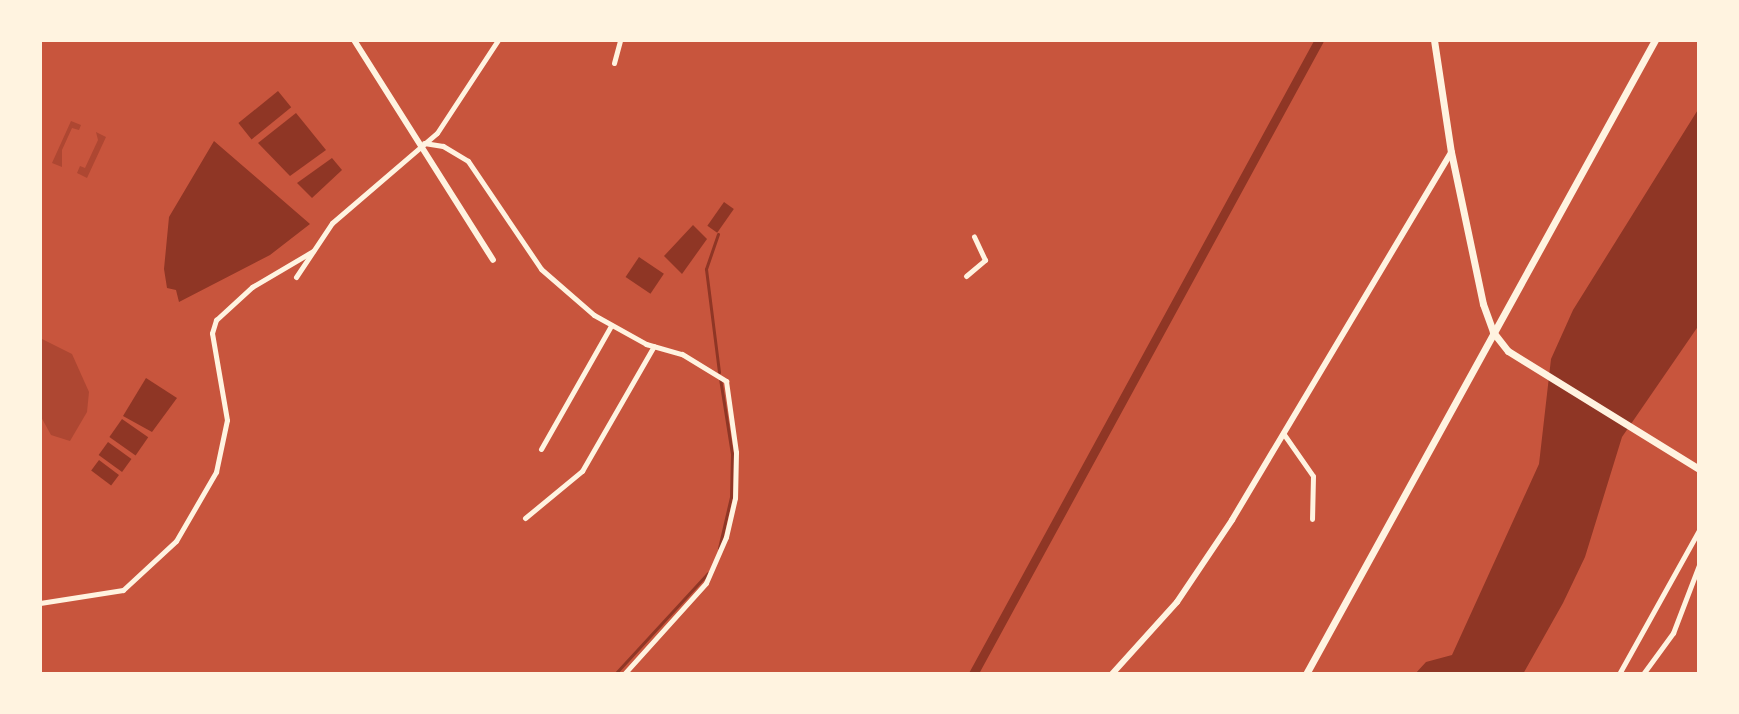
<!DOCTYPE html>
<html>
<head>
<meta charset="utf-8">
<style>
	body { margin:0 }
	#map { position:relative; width:1739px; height:714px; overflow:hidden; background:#c8553d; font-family:"Source Sans 3",sans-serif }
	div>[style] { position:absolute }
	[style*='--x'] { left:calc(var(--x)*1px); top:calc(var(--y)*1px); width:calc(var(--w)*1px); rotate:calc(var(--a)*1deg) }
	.green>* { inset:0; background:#ae4732 }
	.water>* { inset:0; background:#8f3625; transform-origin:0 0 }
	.stream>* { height:3px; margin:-1.5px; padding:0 1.5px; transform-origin:1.5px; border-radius:1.5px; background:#8f3625 }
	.canal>* { height:9px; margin:-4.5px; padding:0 4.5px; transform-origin:4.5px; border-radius:4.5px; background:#8f3625 }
	.minor>* { height:5px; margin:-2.5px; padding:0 2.5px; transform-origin:2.5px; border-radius:2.5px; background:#fff3e0 }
	.tertiary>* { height:6px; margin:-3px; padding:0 3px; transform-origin:3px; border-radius:3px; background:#fff3e0 }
	.secondary>* { height:7px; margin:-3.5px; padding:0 3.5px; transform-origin:3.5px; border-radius:3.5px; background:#fff3e0 }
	span { translate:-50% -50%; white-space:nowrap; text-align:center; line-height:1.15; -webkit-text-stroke:6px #fff3e0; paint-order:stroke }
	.frame { position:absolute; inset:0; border:42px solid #fff3e0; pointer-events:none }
</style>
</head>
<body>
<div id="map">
	<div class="green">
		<div style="clip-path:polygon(71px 121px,81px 125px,79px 130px,72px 128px,62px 150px,62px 167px,52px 163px)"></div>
		<div style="clip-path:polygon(96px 132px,106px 137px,87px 178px,77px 173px,80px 166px,85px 168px,98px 140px)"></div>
		<div style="clip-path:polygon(40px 338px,72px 354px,89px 392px,87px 412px,70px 441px,51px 435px,40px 415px)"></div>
	</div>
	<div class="water">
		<div style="left:278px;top:91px;width:21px;height:51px;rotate:51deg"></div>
		<div style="clip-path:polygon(1699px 108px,1699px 325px,1622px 437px,1585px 557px,1563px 603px,1523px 674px,1415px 674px,1426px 662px,1452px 655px,1539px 464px,1551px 359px,1573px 310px)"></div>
		<div style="clip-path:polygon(296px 113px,326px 150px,290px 176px,258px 143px)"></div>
		<div style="clip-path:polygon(214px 141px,310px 224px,270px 255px,179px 302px,176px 290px,167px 288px,164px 269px,169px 217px)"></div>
		<div style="clip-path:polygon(332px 158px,342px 170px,312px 198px,297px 183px)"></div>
		<div style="left:724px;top:202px;width:12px;height:29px;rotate:35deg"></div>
		<div style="clip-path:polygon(693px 225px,707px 239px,682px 274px,664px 256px)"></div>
		<div style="left:639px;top:257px;width:30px;height:24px;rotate:34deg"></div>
		<div style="clip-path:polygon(146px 378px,177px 398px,152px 432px,123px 416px)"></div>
		<div style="left:122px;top:419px;width:32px;height:22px;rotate:35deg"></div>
		<div style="left:108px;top:442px;width:29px;height:16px;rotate:36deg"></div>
		<div style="left:99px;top:460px;width:25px;height:13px;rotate:37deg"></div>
	</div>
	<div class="stream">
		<div style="--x:718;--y:234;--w:37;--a:109"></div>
		<div style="--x:706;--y:269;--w:104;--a:82.8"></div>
		<div style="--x:719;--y:548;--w:52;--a:-76.8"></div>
		<div style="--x:731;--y:497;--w:43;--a:-88.7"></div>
		<div style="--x:732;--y:454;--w:77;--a:-99"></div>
		<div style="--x:615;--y:674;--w:137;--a:-47.4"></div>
	</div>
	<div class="canal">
		<div style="--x:973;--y:674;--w:722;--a:-61.38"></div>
	</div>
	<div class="minor">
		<div style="--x:614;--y:63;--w:24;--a:-75"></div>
		<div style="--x:424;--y:143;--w:19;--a:9"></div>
		<div style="--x:443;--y:146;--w:29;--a:31"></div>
		<div style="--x:468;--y:161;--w:130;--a:55.9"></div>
		<div style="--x:541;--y:269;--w:70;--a:41"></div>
		<div style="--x:594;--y:315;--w:60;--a:29.1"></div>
		<div style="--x:646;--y:344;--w:37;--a:16"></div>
		<div style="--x:682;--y:354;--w:52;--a:31.5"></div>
		<div style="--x:726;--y:381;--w:72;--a:82"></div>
		<div style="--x:736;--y:452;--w:46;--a:91.2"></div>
		<div style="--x:735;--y:498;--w:40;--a:103"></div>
		<div style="--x:726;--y:537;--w:50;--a:113.5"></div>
		<div style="--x:706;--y:583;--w:122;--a:132"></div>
		<div style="--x:966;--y:276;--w:25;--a:-40"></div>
		<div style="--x:985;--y:260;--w:26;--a:-115"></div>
		<div style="--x:296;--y:277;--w:65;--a:-56.3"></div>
		<div style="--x:332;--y:223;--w:138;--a:-40.6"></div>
		<div style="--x:437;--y:133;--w:111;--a:-56.7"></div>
		<div style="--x:1283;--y:433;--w:52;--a:55.1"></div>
		<div style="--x:1313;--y:476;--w:43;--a:91.3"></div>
		<div style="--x:541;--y:449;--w:142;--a:-60.4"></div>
		<div style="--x:525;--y:518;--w:74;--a:-39.5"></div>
		<div style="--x:582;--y:471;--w:144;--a:-60.1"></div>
		<div style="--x:40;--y:603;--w:84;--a:-8.9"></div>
		<div style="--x:123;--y:590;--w:72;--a:-42.8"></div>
		<div style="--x:176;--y:541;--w:80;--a:-59.9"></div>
		<div style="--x:216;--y:472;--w:53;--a:-78.1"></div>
		<div style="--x:227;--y:420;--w:88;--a:-99.8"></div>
		<div style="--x:212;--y:333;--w:14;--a:-73"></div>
		<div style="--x:216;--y:320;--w:49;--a:-42.5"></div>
		<div style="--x:252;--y:287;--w:71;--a:-30.5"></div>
		<div style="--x:1619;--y:674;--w:165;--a:-60.9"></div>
		<div style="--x:1643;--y:674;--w:51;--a:-53.8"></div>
		<div style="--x:1673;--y:633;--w:73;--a:-69.1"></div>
	</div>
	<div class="tertiary">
		<div style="--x:354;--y:40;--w:260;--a:57.7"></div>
		<div style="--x:1112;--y:674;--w:97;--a:-47.9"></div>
		<div style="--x:1177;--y:602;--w:99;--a:-56.1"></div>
		<div style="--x:1232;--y:520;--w:428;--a:-59.2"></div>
	</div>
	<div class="secondary">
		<div style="--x:1434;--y:40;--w:113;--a:81.4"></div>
		<div style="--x:1451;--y:152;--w:155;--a:78.1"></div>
		<div style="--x:1483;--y:304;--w:30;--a:70"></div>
		<div style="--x:1493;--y:332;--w:24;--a:52"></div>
		<div style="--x:1508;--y:351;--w:225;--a:31.7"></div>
		<div style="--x:1306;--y:674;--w:724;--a:-61.17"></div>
	</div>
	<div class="frame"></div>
</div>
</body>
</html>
